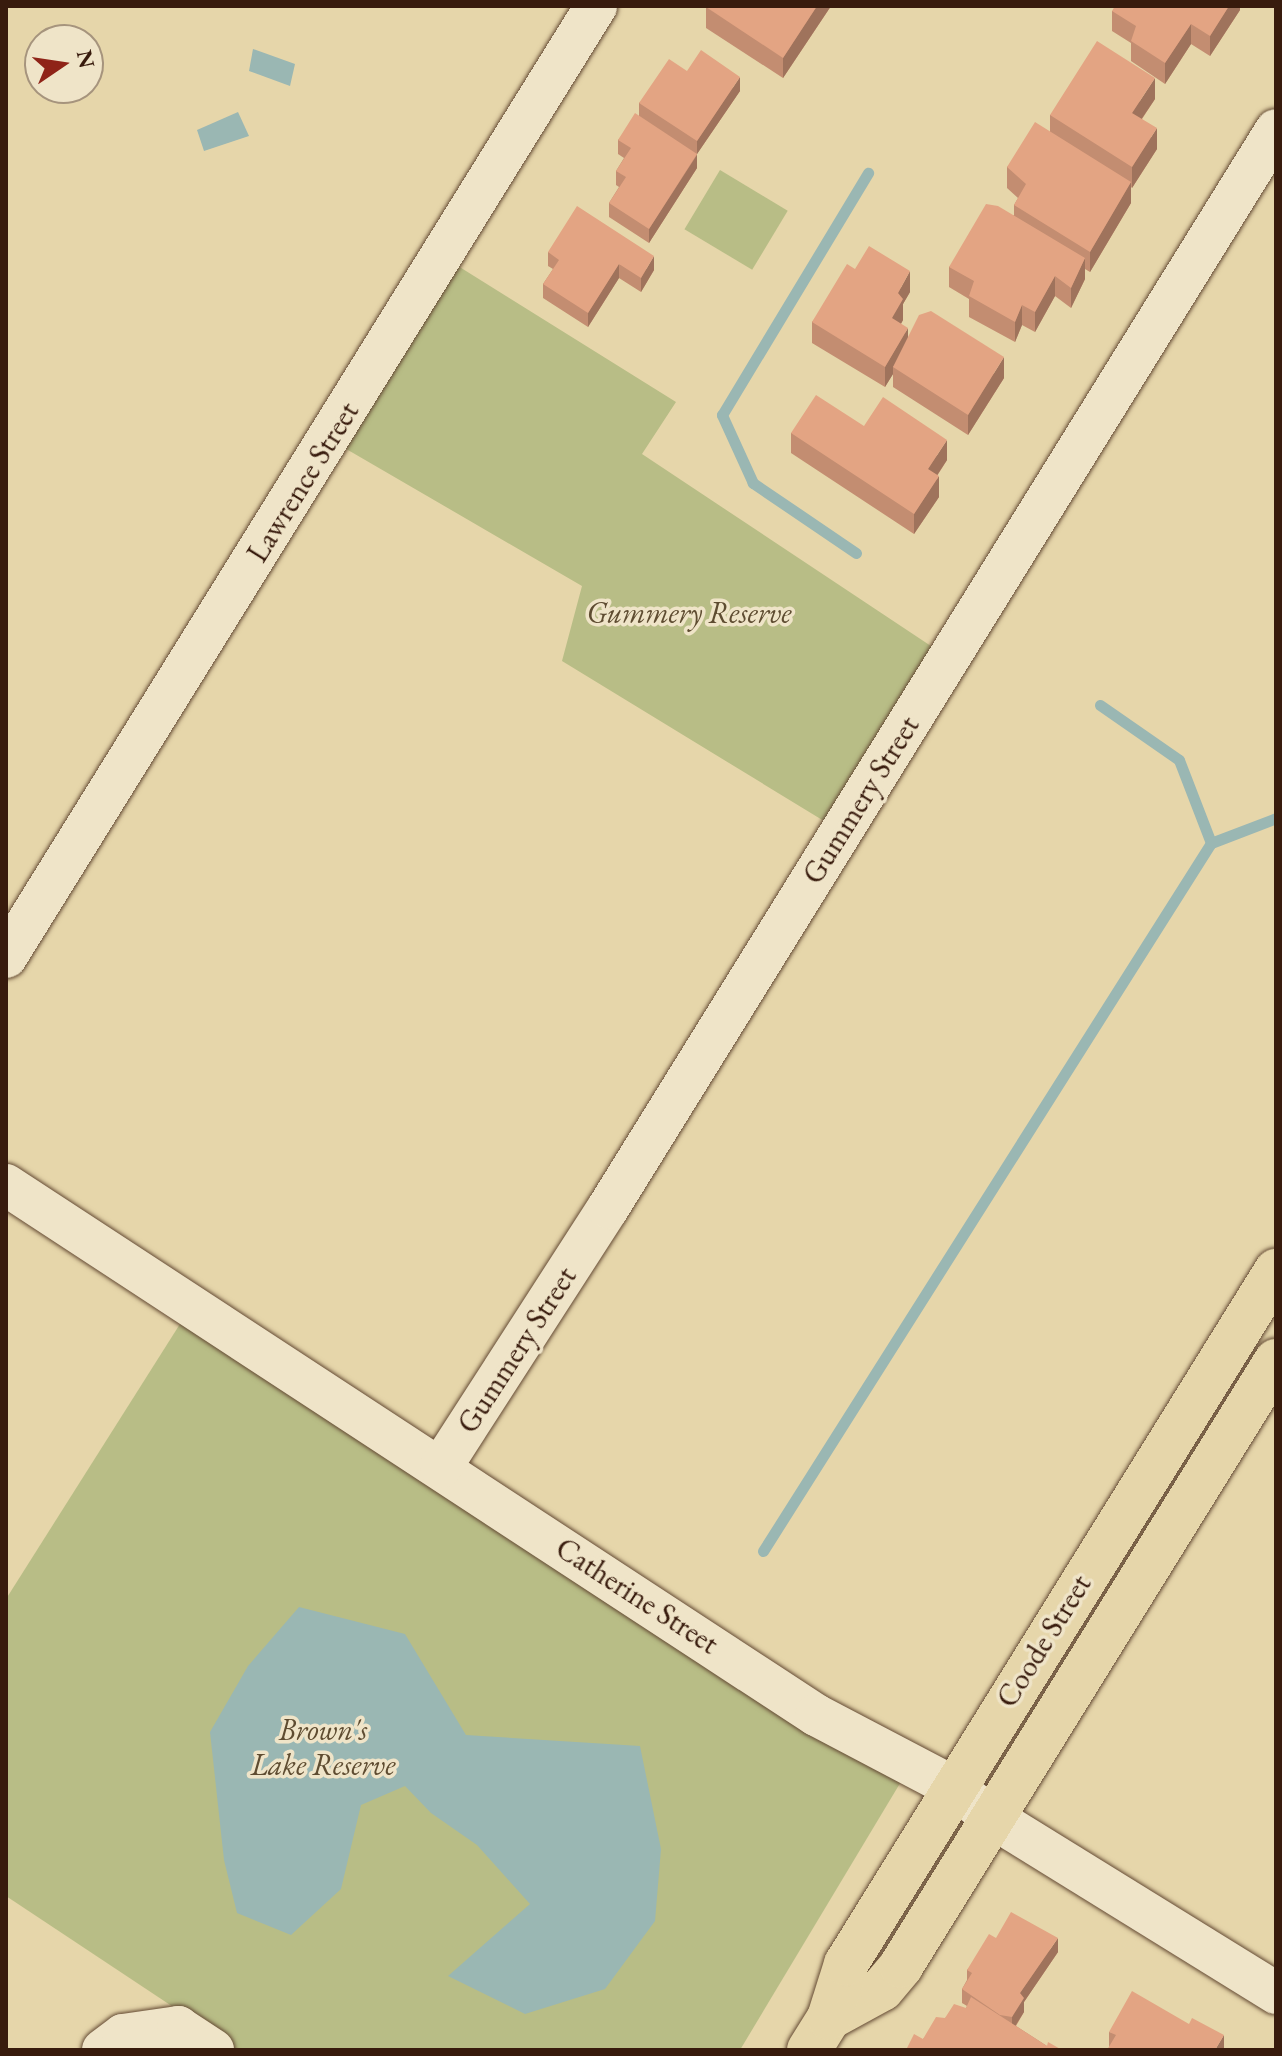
<!DOCTYPE html>
<html>
<head>
<meta charset="utf-8">
<style>
	body { margin:0 }
	#map { position:relative; width:1282px; height:2056px; overflow:hidden; background:#e6d6aa; font-family:"EB Garamond",serif }
	div>[style] { position:absolute }
	[style*='--x'] { left:calc(var(--x)*1px); top:calc(var(--y)*1px); width:calc(var(--w)*1px); rotate:calc(var(--a)*1deg) }
	.green>* { inset:0; background:#b8bd86; transform-origin:0 0 }
	.water>* { inset:0; background:#9ab7b3 }
	.stream>* { height:11px; margin:-5.5px; padding:0 5.5px; transform-origin:5.5px; border-radius:5.5px; background:#9ab7b3 }
	.roads { filter:drop-shadow(0 0 2px #644a34) drop-shadow(0 0 2px #644a34) }
	.street>* { height:42px; margin:-21px; padding:0 21px; transform-origin:21px; border-radius:21px; background:#efe4c8 }
	.primary>* { height:44px; margin:-22px; padding:0 22px; transform-origin:22px; border-radius:22px; background:#e6d6aa }
	.wall>* { inset:0; background:#c38d71 }
	.shaded-wall>* { inset:0; background:#9f735c }
	.building>* { inset:0; background:#e3a483 }
	span { translate:-50% -50%; white-space:nowrap; text-align:center; line-height:1.15; -webkit-text-stroke:7px #efe4c8; paint-order:stroke }
	.street-label { font-size:30px; color:#381b0d }
	.park-label { font-size:30px; color:#5e4c31; font-style:italic }
	.frame { position:absolute; inset:0; border:8px solid #381b0d; pointer-events:none }
	.north { position:absolute; left:24px; top:24px; width:80px; height:80px; box-sizing:border-box; background:#efe4c8; border:2px solid #a6947d; border-radius:50%; rotate:77deg; font-size:22px; font-weight:700; line-height:32px; text-align:center; color:#381b0d }
	.north::after { content:''; display:block; margin:auto; width:28px; height:36px; background:#8f2418; clip-path:polygon(50% 0,100% 100%,50% 72%,0 100%) }
</style>
</head>
<body>
<div id="map">
	<div class="green">
		<div style="left:720px;top:170px;width:79px;height:69px;rotate:31deg"></div>
		<div style="clip-path:polygon(442px 256px,676px 402px,642px 454px,949px 658px,842px 832px,562px 661px,582px 586px,329px 439px)"></div>
		<div style="clip-path:polygon(192px 1305px,911px 1765px,740px 2050px,238px 2050px,6px 1896px,6px 1599px)"></div>
	</div>
	<div class="water">
		<div style="clip-path:polygon(253px 49px,295px 64px,290px 86px,249px 71px)"></div>
		<div style="clip-path:polygon(238px 112px,249px 136px,204px 151px,197px 130px)"></div>
		<div style="clip-path:polygon(299px 1607px,405px 1634px,466px 1735px,640px 1746px,661px 1849px,655px 1921px,605px 1989px,525px 2014px,448px 1976px,530px 1904px,477px 1845px,431px 1813px,405px 1786px,361px 1805px,341px 1889px,291px 1935px,237px 1913px,224px 1860px,210px 1732px,248px 1666px)"></div>
	</div>
	<div class="stream">
		<div style="--x:856;--y:553;--w:125;--a:-145.8"></div>
		<div style="--x:753;--y:483;--w:75;--a:-114.5"></div>
		<div style="--x:722;--y:415;--w:283;--a:-58.9"></div>
		<div style="--x:1100;--y:705;--w:96;--a:34.8"></div>
		<div style="--x:1179;--y:760;--w:89;--a:68.9"></div>
		<div style="--x:763;--y:1551;--w:838;--a:-57.68"></div>
		<div style="--x:1211;--y:843;--w:70;--a:-21"></div>
	</div>
	<div class="roads">
		<div class="street">
			<div style="--x:6;--y:957;--w:1119;--a:-58.18"></div>
			<div style="--x:6;--y:1185;--w:968;--a:33.2"></div>
			<div style="--x:816;--y:1715;--w:155;--a:27.7"></div>
			<div style="--x:953;--y:1787;--w:51;--a:37.8"></div>
			<div style="--x:993;--y:1818;--w:333;--a:31.7"></div>
			<div style="--x:441;--y:1467;--w:308;--a:-57.2"></div>
			<div style="--x:608;--y:1208;--w:1268;--a:-58.21"></div>
			<div style="--x:103;--y:2050;--w:25;--a:-37"></div>
			<div style="--x:123;--y:2035;--w:56;--a:-8.3"></div>
			<div style="--x:178;--y:2027;--w:42;--a:33.3"></div>
		</div>
		<div class="primary">
			<div style="--x:829;--y:2018;--w:60;--a:-28.7"></div>
			<div style="--x:882;--y:1989;--w:30;--a:-50"></div>
			<div style="--x:901;--y:1966;--w:712;--a:-58.21"></div>
			<div style="--x:809;--y:2050;--w:38;--a:-58"></div>
			<div style="--x:829;--y:2018;--w:57;--a:-72.5"></div>
			<div style="--x:846;--y:1964;--w:816;--a:-58.18"></div>
		</div>
	</div>
	<div class="wall">
		<div style="clip-path:polygon(831px 6px,783px 78px,706px 28px,706px 7px)"></div>
		<div style="clip-path:polygon(1240px 6px,1240px 10px,1210px 56px,1191px 44px,1165px 84px,1131px 61px,1131px 43px,1112px 31px,1112px 11px)"></div>
		<div style="clip-path:polygon(687px 71px,740px 91px,697px 154px,697px 168px,649px 243px,609px 217px,609px 203px,619px 187px,616px 185px,616px 171px,624px 158px,618px 154px,618px 140px,639px 116px,639px 103px)"></div>
		<div style="clip-path:polygon(1155px 99px,1142px 119px,1157px 149px,1132px 188px,1131px 187px,1131px 203px,1090px 272px,1085px 269px,1085px 279px,1071px 308px,1055px 296px,1035px 332px,1022px 325px,1015px 342px,969px 317px,969px 299px,949px 287px,949px 267px,1014px 215px,1014px 205px,1018px 198px,1007px 188px,1007px 167px,1050px 132px,1050px 115px)"></div>
		<div style="clip-path:polygon(548px 252px,654px 270px,641px 292px,619px 278px,588px 327px,543px 298px,543px 284px,553px 269px,548px 266px)"></div>
		<div style="clip-path:polygon(855px 269px,910px 292px,903px 304px,903px 320px,901px 324px,908px 337px,1004px 378px,968px 435px,893px 387px,893px 374px,885px 387px,812px 343px,812px 322px)"></div>
		<div style="clip-path:polygon(864px 426px,947px 460px,937px 476px,939px 497px,914px 534px,791px 453px,791px 433px)"></div>
		<div style="clip-path:polygon(996px 1938px,1058px 1952px,1024px 2002px,1024px 2012px,1016px 2026px,1047px 2046px,923px 2039px,945px 2018px,966px 2008px,967px 2006px,962px 2003px,962px 1989px,967px 1980px,967px 1970px)"></div>
		<div style="clip-path:polygon(1109px 2032px,1224px 2050px,1109px 2047px)"></div>
	</div>
	<div class="shaded-wall">
		<div style="clip-path:polygon(817px 6px,831px 6px,783px 78px,783px 58px)"></div>
		<div style="clip-path:polygon(1229px 6px,1240px 6px,1240px 10px,1210px 56px,1210px 36px)"></div>
		<div style="clip-path:polygon(1191px 24px,1191px 44px,1165px 84px,1165px 63px)"></div>
		<div style="clip-path:polygon(740px 77px,740px 91px,697px 154px,697px 168px,649px 243px,649px 229px,697px 155px,697px 141px)"></div>
		<div style="clip-path:polygon(1155px 78px,1155px 99px,1132px 133px,1132px 113px)"></div>
		<div style="clip-path:polygon(1157px 128px,1157px 149px,1132px 188px,1132px 167px)"></div>
		<div style="clip-path:polygon(1131px 182px,1131px 203px,1090px 272px,1090px 252px)"></div>
		<div style="clip-path:polygon(654px 256px,654px 270px,641px 292px,641px 278px)"></div>
		<div style="clip-path:polygon(1085px 258px,1085px 279px,1071px 308px,1071px 288px)"></div>
		<div style="clip-path:polygon(619px 264px,619px 278px,588px 327px,588px 313px)"></div>
		<div style="clip-path:polygon(910px 271px,910px 292px,903px 304px,903px 320px,892px 339px,892px 318px,898px 293px)"></div>
		<div style="clip-path:polygon(1055px 276px,1055px 296px,1035px 332px,1035px 312px)"></div>
		<div style="clip-path:polygon(1022px 305px,1022px 325px,1015px 342px,1015px 322px)"></div>
		<div style="clip-path:polygon(908px 328px,908px 349px,893px 367px,893px 374px,885px 387px,885px 367px)"></div>
		<div style="clip-path:polygon(1004px 357px,1004px 378px,968px 435px,968px 415px)"></div>
		<div style="clip-path:polygon(947px 440px,947px 460px,928px 489px,928px 469px)"></div>
		<div style="clip-path:polygon(939px 476px,939px 497px,914px 534px,914px 514px)"></div>
		<div style="clip-path:polygon(1058px 1938px,1058px 1952px,1024px 2002px,1024px 2012px,1012px 2031px,1012px 2017px,1020px 1993px)"></div>
		<div style="clip-path:polygon(1224px 2035px,1224px 2050px,1215px 2050px)"></div>
	</div>
	<div class="building">
		<div style="clip-path:polygon(707px 6px,817px 6px,783px 58px,706px 7px)"></div>
		<div style="clip-path:polygon(1115px 6px,1229px 6px,1210px 36px,1191px 24px,1165px 63px,1131px 41px,1136px 26px,1112px 11px)"></div>
		<div style="clip-path:polygon(1097px 41px,1155px 78px,1132px 113px,1157px 128px,1132px 167px,1050px 115px)"></div>
		<div style="clip-path:polygon(701px 50px,740px 77px,697px 141px,639px 103px,669px 59px,687px 71px)"></div>
		<div style="clip-path:polygon(635px 113px,697px 154px,649px 229px,609px 203px,626px 177px,616px 171px,631px 148px,618px 140px)"></div>
		<div style="clip-path:polygon(1035px 122px,1131px 182px,1090px 252px,1014px 205px,1026px 184px,1007px 167px)"></div>
		<div style="clip-path:polygon(986px 204px,998px 206px,1085px 258px,1071px 288px,1055px 276px,1035px 312px,1022px 305px,1015px 322px,969px 296px,974px 281px,949px 267px)"></div>
		<div style="clip-path:polygon(577px 206px,654px 256px,641px 278px,619px 264px,588px 313px,543px 284px,559px 260px,548px 252px)"></div>
		<div style="clip-path:polygon(869px 246px,910px 271px,898px 293px,903px 299px,892px 318px,908px 328px,885px 367px,812px 322px,847px 264px,855px 269px)"></div>
		<div style="clip-path:polygon(931px 311px,1004px 357px,968px 415px,893px 367px,919px 315px)"></div>
		<div style="clip-path:polygon(816px 395px,864px 426px,883px 397px,947px 440px,928px 469px,939px 476px,914px 514px,791px 433px)"></div>
		<div style="clip-path:polygon(1011px 1912px,1058px 1938px,1020px 1993px,1024px 1998px,1012px 2017px,1000px 2015px,962px 1989px,972px 1973px,967px 1970px,989px 1934px,996px 1938px)"></div>
		<div style="clip-path:polygon(1132px 1991px,1189px 2024px,1192px 2018px,1224px 2035px,1215px 2050px,1107px 2050px,1116px 2035px,1109px 2032px)"></div>
		<div style="clip-path:polygon(971px 1997px,1047px 2046px,1048px 2042px,1062px 2050px,906px 2050px,914px 2034px,923px 2039px,936px 2017px,945px 2018px,954px 2004px,966px 2008px)"></div>
	</div>
	<div class="street-label">
		<span style="left:303px;top:482px;rotate:-58deg">Lawrence Street</span>
		<span style="left:861px;top:800px;rotate:-58deg">Gummery Street</span>
		<span style="left:517px;top:1350px;rotate:-57deg">Gummery Street</span>
		<span style="left:637px;top:1596px;rotate:33deg">Catherine Street</span>
		<span style="left:1044px;top:1641px;rotate:-58deg">Coode Street</span>
	</div>
	<div class="park-label">
		<span style="left:689px;top:613px">Gummery Reserve</span>
		<span style="left:323px;top:1747px">Brown's<br>Lake Reserve</span>
	</div>
	<div class="frame"></div>
	<div class="north">N</div>
</div>
</body>
</html>
